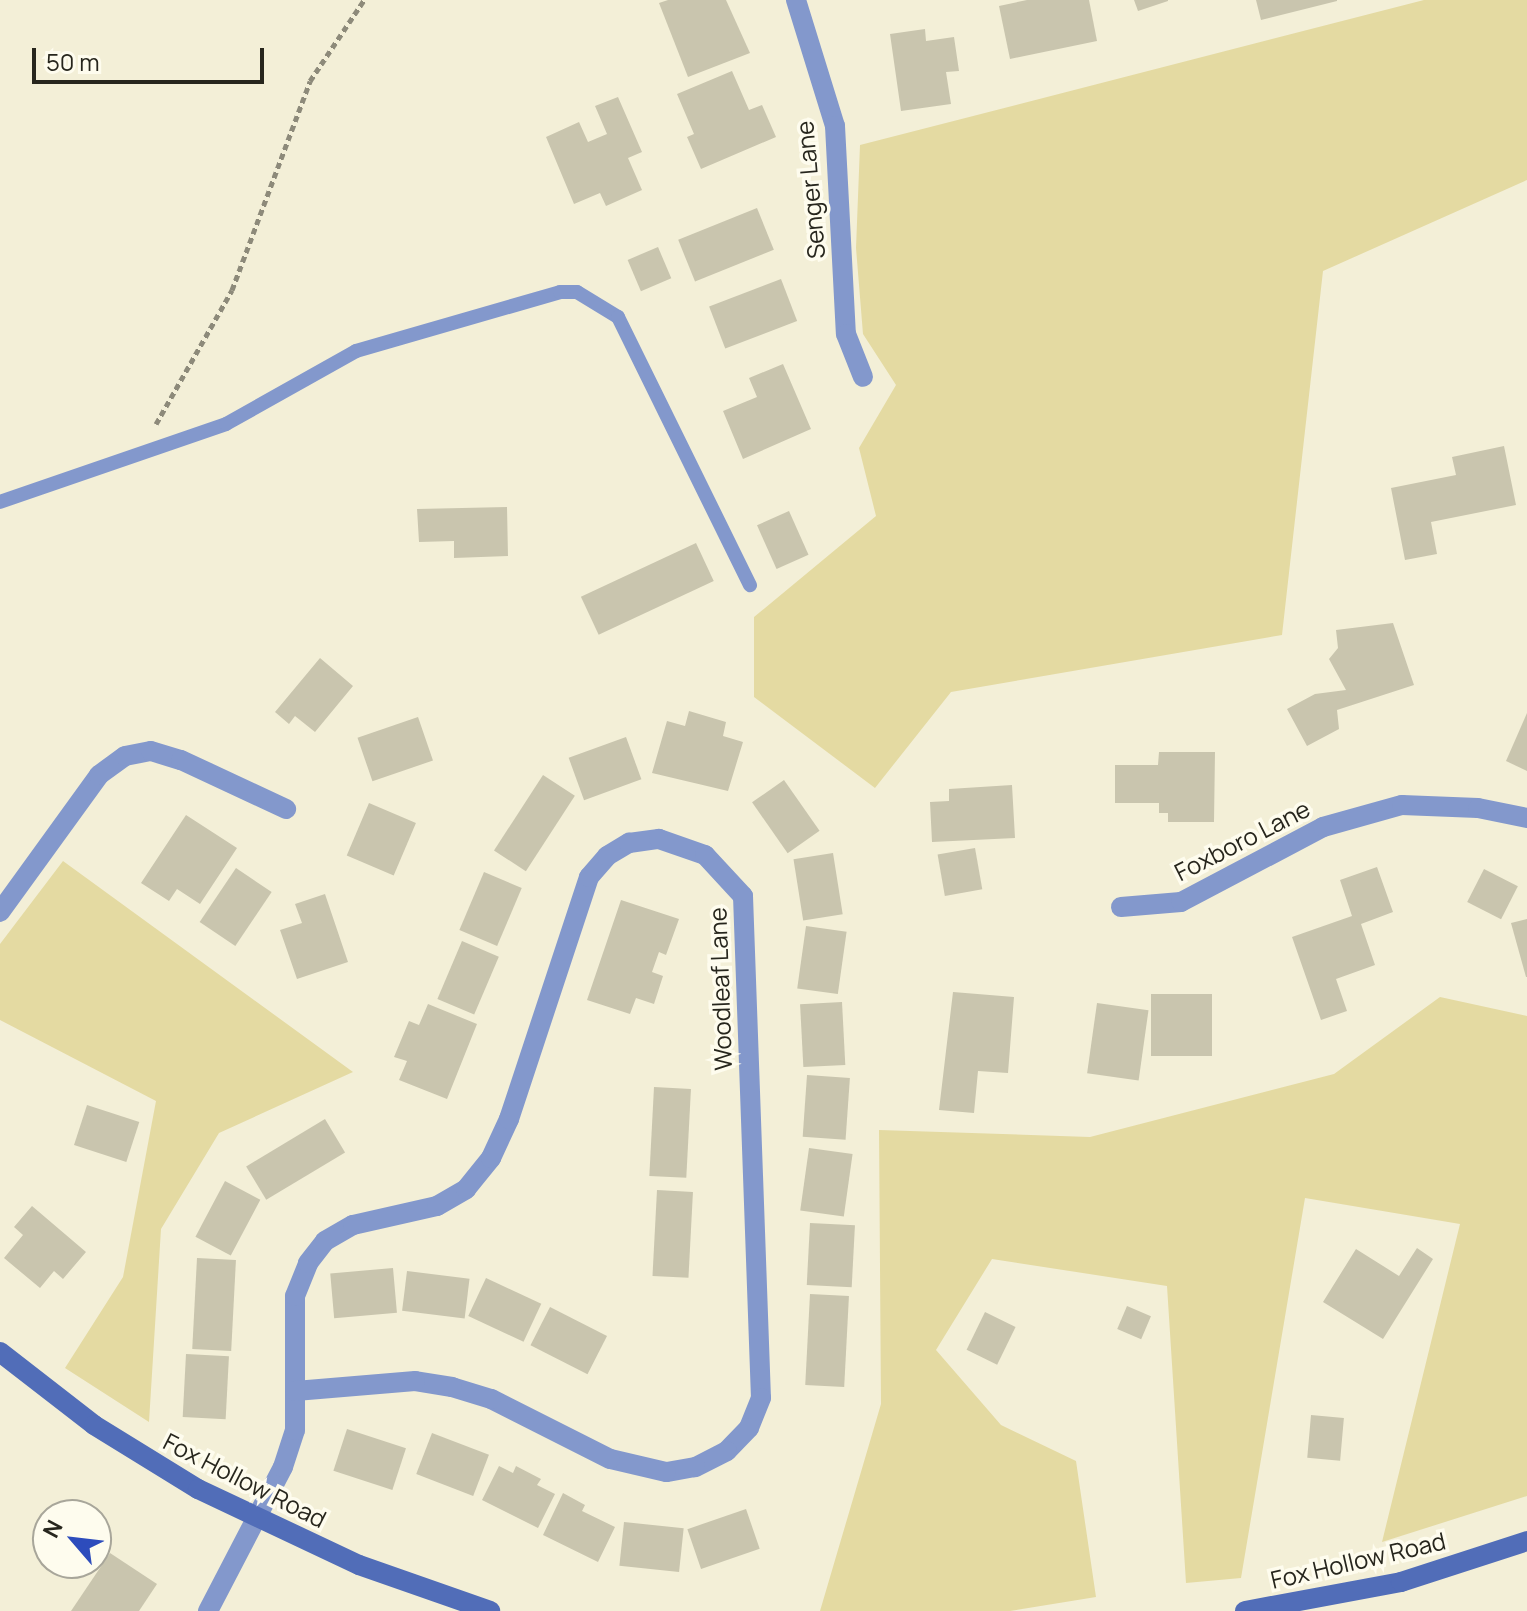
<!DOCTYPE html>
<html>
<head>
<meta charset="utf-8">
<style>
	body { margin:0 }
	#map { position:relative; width:1527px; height:1611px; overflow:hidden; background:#f3efd7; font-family:Manrope,sans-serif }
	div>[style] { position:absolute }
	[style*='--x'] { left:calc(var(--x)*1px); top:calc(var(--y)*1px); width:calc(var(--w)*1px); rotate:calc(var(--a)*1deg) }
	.green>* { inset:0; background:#e4daa2 }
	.building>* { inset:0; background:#c9c5ae; transform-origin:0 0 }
	.path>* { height:5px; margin-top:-2.5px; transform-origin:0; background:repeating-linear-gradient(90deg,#8d8a7a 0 6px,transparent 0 10px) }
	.service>* { height:14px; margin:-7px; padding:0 7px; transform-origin:7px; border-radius:7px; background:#8398cc }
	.minor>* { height:20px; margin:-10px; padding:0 10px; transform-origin:10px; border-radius:10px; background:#8398cc }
	.secondary>* { height:20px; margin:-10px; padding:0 10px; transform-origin:10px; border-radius:10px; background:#516db8 }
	span { translate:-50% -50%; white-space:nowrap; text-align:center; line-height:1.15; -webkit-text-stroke:7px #fefcee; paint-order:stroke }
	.street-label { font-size:24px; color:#27261d }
	.north { position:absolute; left:32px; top:1499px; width:80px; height:80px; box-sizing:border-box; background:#fefcee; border:2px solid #a8a69a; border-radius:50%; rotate:298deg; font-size:22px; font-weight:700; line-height:32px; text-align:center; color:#27261d }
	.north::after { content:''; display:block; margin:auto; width:28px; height:36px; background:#2d4cbc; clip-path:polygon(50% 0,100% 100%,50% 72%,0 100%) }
	.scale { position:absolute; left:32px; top:48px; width:232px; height:36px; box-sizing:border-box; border:4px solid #27261d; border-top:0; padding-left:10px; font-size:24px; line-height:28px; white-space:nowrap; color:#27261d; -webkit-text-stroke:6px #fefcee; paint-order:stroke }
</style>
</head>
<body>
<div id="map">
	<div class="green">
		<div style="clip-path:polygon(1424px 0,1527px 0,1527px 180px,1323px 271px,1282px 635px,951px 692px,875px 788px,754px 697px,754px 617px,876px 516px,859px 448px,896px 385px,863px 334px,856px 248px,860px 145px)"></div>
		<div style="clip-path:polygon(63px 861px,353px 1072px,219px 1133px,161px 1229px,149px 1422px,65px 1368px,123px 1277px,156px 1101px,0 1020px,0 944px)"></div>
		<div style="clip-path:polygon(1440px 997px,1527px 1016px,1527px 1496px,1382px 1542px,1460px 1224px,1305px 1198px,1241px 1578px,1186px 1583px,1167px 1286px,992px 1259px,936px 1350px,1001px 1425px,1076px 1461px,1096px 1597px,1010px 1611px,820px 1611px,881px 1404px,879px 1130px,1090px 1137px,1334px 1074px)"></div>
	</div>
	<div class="building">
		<div style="clip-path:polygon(668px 0,726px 0,750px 53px,688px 77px,659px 3px)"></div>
		<div style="clip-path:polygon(1027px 0,1089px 0,1097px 41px,1010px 59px,999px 6px)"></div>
		<div style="clip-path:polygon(1134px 0,1168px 0,1168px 1px,1138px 11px)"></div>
		<div style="clip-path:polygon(1256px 0,1337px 0,1337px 1px,1261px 20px)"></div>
		<div style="clip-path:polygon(925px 29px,926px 41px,954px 37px,959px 71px,946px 72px,951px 104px,901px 111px,890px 34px)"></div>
		<div style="clip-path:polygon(732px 71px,749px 110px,762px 105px,776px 137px,701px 169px,687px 137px,694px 134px,677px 94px)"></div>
		<div style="clip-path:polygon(618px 97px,642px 152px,628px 158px,642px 190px,606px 206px,600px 193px,574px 204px,546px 137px,579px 122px,588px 142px,607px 134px,595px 106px)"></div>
		<div style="left:757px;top:208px;width:45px;height:85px;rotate:68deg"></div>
		<div style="left:658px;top:247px;width:34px;height:33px;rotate:67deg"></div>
		<div style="left:781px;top:279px;width:45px;height:77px;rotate:69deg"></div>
		<div style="clip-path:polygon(783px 364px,811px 429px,743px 459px,723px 411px,757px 397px,749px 378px)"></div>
		<div style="clip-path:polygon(1504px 446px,1516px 505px,1431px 522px,1437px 554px,1405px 560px,1391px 488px,1456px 475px,1452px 457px)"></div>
		<div style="clip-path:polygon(507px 507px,508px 556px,454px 558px,454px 541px,419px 542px,417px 509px)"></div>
		<div style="left:789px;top:511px;width:48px;height:35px;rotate:66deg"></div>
		<div style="left:696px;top:543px;width:42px;height:127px;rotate:65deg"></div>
		<div style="clip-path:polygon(1393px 623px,1414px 685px,1337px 710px,1339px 729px,1307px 746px,1287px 709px,1315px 694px,1346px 690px,1329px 659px,1338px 648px,1336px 630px)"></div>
		<div style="clip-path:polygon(320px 658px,353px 686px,315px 732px,295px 716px,289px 724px,275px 712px)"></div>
		<div style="clip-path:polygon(689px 711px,726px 722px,723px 736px,743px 742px,728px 791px,652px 773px,667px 721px,685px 726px)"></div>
		<div style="clip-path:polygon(1527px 713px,1527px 771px,1506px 761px)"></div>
		<div style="left:418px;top:717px;width:46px;height:64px;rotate:71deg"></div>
		<div style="left:626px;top:737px;width:45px;height:61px;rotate:70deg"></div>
		<div style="clip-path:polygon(1159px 752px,1215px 752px,1214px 822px,1168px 822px,1168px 813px,1159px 813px,1159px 803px,1115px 803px,1115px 765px,1158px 765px)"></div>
		<div style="left:543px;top:775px;width:38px;height:90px;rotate:33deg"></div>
		<div style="left:784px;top:780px;width:62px;height:39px;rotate:55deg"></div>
		<div style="clip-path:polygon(1012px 785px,1015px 838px,932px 842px,930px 802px,949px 801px,949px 789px)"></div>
		<div style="left:369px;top:803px;width:51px;height:57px;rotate:23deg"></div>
		<div style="clip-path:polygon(186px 815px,237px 848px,200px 904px,177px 889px,169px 901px,141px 883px)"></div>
		<div style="left:975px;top:848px;width:42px;height:38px;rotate:80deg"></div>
		<div style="left:833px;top:853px;width:62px;height:40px;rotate:81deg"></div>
		<div style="clip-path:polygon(1377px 867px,1393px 912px,1361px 924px,1375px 965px,1336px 979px,1347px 1011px,1321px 1020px,1292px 937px,1352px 916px,1340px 880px)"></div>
		<div style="left:236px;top:868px;width:43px;height:65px;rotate:34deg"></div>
		<div style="left:1484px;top:869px;width:38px;height:37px;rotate:27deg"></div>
		<div style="left:484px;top:872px;width:41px;height:63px;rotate:23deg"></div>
		<div style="clip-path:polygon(325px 894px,348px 962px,297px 979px,280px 930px,302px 923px,295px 904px)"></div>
		<div style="clip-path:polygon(621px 900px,679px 919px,666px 955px,659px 952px,652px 972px,663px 976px,654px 1004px,636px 998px,630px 1014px,587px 1000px)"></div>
		<div style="clip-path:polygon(1527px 919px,1527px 977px,1526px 977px,1511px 923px)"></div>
		<div style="left:806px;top:926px;width:41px;height:63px;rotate:8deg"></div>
		<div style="left:462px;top:941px;width:40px;height:63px;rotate:23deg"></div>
		<div style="clip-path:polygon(953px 992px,1014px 997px,1008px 1073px,978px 1071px,974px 1113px,939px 1110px)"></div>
		<div style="left:1151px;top:994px;width:61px;height:62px"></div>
		<div style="left:842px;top:1002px;width:63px;height:42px;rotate:87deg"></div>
		<div style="left:1097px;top:1003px;width:52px;height:71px;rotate:8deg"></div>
		<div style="clip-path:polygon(428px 1004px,477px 1024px,447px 1099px,399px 1080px,407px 1061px,394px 1057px,409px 1021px,419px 1025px)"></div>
		<div style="left:807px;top:1075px;width:43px;height:62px;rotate:4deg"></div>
		<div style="left:654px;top:1087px;width:37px;height:89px;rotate:3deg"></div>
		<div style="left:87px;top:1105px;width:55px;height:42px;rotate:18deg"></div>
		<div style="left:325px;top:1119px;width:39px;height:92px;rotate:59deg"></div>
		<div style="left:809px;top:1148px;width:44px;height:63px;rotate:8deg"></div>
		<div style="left:225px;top:1181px;width:40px;height:63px;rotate:28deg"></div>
		<div style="left:657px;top:1190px;width:36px;height:86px;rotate:3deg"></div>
		<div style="clip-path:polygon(32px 1206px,86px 1252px,63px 1279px,54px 1271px,40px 1288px,4px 1258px,23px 1235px,14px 1227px)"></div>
		<div style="left:810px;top:1223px;width:45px;height:62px;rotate:3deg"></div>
		<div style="clip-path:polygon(1417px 1248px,1433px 1259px,1383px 1339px,1323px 1302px,1356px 1249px,1399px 1276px)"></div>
		<div style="left:197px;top:1258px;width:39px;height:91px;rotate:3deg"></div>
		<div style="left:393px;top:1268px;width:45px;height:63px;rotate:85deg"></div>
		<div style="left:407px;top:1271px;width:63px;height:40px;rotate:7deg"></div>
		<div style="left:486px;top:1278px;width:61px;height:42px;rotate:25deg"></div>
		<div style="left:810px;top:1294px;width:39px;height:91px;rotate:3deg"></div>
		<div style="left:1127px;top:1306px;width:26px;height:25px;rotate:23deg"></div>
		<div style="left:550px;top:1307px;width:64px;height:43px;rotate:27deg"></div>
		<div style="left:985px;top:1312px;width:34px;height:42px;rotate:26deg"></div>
		<div style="left:186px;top:1354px;width:43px;height:63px;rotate:3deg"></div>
		<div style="left:1311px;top:1415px;width:33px;height:43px;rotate:5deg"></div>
		<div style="left:347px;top:1429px;width:62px;height:44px;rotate:18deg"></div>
		<div style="left:432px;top:1433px;width:61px;height:44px;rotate:21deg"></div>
		<div style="clip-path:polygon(499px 1466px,513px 1473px,516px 1466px,541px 1479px,537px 1485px,555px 1494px,538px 1528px,482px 1500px)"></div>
		<div style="clip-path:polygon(563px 1493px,585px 1505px,582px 1511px,615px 1527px,598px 1562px,543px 1535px)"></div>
		<div style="left:746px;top:1509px;width:42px;height:62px;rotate:71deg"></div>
		<div style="left:624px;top:1522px;width:60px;height:44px;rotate:6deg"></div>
		<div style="clip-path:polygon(110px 1553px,157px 1584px,139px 1611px,71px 1611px)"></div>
	</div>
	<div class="path">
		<div style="--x:156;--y:424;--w:154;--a:-60.4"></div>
		<div style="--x:232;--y:290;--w:223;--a:-69.5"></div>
		<div style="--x:310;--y:81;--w:97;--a:-56.3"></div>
	</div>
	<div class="service">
		<div style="--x:0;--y:502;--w:239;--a:-19"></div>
		<div style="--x:226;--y:424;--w:149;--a:-29.3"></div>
		<div style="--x:356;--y:351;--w:212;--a:-16.1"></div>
		<div style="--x:560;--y:292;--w:17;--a:0"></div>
		<div style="--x:577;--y:292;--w:48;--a:31.4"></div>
		<div style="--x:618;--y:317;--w:299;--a:63.8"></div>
	</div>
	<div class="minor">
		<div style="--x:796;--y:0;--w:132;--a:72.8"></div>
		<div style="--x:835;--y:126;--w:208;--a:87"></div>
		<div style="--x:846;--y:334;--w:46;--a:68.4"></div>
		<div style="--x:1121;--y:907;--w:60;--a:-4.8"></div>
		<div style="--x:1181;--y:902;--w:161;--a:-27.8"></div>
		<div style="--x:1323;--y:827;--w:82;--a:-15.6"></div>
		<div style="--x:1402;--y:805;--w:76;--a:2.3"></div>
		<div style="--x:1478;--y:808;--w:50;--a:11.5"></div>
		<div style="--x:0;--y:912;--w:169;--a:-54.1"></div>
		<div style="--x:99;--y:775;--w:32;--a:-36"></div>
		<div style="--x:125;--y:756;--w:26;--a:-11"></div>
		<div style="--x:151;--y:751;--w:31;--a:17"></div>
		<div style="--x:181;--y:760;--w:116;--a:25"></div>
		<div style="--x:208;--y:1611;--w:162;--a:-62.5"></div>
		<div style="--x:283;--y:1467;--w:39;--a:-72"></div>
		<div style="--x:295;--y:1430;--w:134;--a:-90"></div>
		<div style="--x:295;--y:1296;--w:35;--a:-68"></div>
		<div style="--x:308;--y:1263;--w:28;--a:-52"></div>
		<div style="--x:325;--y:1241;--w:32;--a:-30"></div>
		<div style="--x:353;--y:1225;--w:86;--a:-12.7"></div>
		<div style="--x:437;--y:1206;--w:34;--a:-30"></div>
		<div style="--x:466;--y:1189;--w:40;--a:-51"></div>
		<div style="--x:491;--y:1158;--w:43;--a:-65.2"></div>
		<div style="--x:509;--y:1119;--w:255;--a:-71.7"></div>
		<div style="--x:589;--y:877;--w:28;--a:-49"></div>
		<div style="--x:607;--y:856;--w:26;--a:-31"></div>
		<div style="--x:629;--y:843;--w:30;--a:-8"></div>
		<div style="--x:659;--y:839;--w:49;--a:19.2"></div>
		<div style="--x:705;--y:855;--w:56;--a:47.2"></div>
		<div style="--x:743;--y:896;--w:502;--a:87.95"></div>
		<div style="--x:761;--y:1398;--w:32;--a:112"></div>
		<div style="--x:749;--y:1428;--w:32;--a:134"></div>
		<div style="--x:727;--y:1451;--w:36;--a:153"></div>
		<div style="--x:695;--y:1467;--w:29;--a:170"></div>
		<div style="--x:666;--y:1472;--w:57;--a:-166.9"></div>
		<div style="--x:610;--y:1459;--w:133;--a:-153.2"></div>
		<div style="--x:491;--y:1399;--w:41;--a:-162.9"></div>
		<div style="--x:452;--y:1387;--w:37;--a:-171"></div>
		<div style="--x:415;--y:1381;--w:120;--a:175.2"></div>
	</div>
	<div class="secondary">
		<div style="--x:0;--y:1352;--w:119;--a:37.8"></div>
		<div style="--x:94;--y:1425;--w:122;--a:31.6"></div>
		<div style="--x:198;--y:1489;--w:178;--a:25.3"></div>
		<div style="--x:359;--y:1565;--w:139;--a:19.3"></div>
		<div style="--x:1245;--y:1611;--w:159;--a:-10.5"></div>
		<div style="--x:1401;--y:1582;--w:133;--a:-18"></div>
	</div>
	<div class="street-label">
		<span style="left:810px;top:190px;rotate:-95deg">Senger Lane</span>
		<span style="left:1242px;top:840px;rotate:-27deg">Foxboro Lane</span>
		<span style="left:720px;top:989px;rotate:-92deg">Woodleaf Lane</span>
		<span style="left:245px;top:1480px;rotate:27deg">Fox Hollow Road</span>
		<span style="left:1358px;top:1560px;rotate:-13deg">Fox Hollow Road</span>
	</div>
	<div class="north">N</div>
	<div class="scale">50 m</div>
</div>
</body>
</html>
